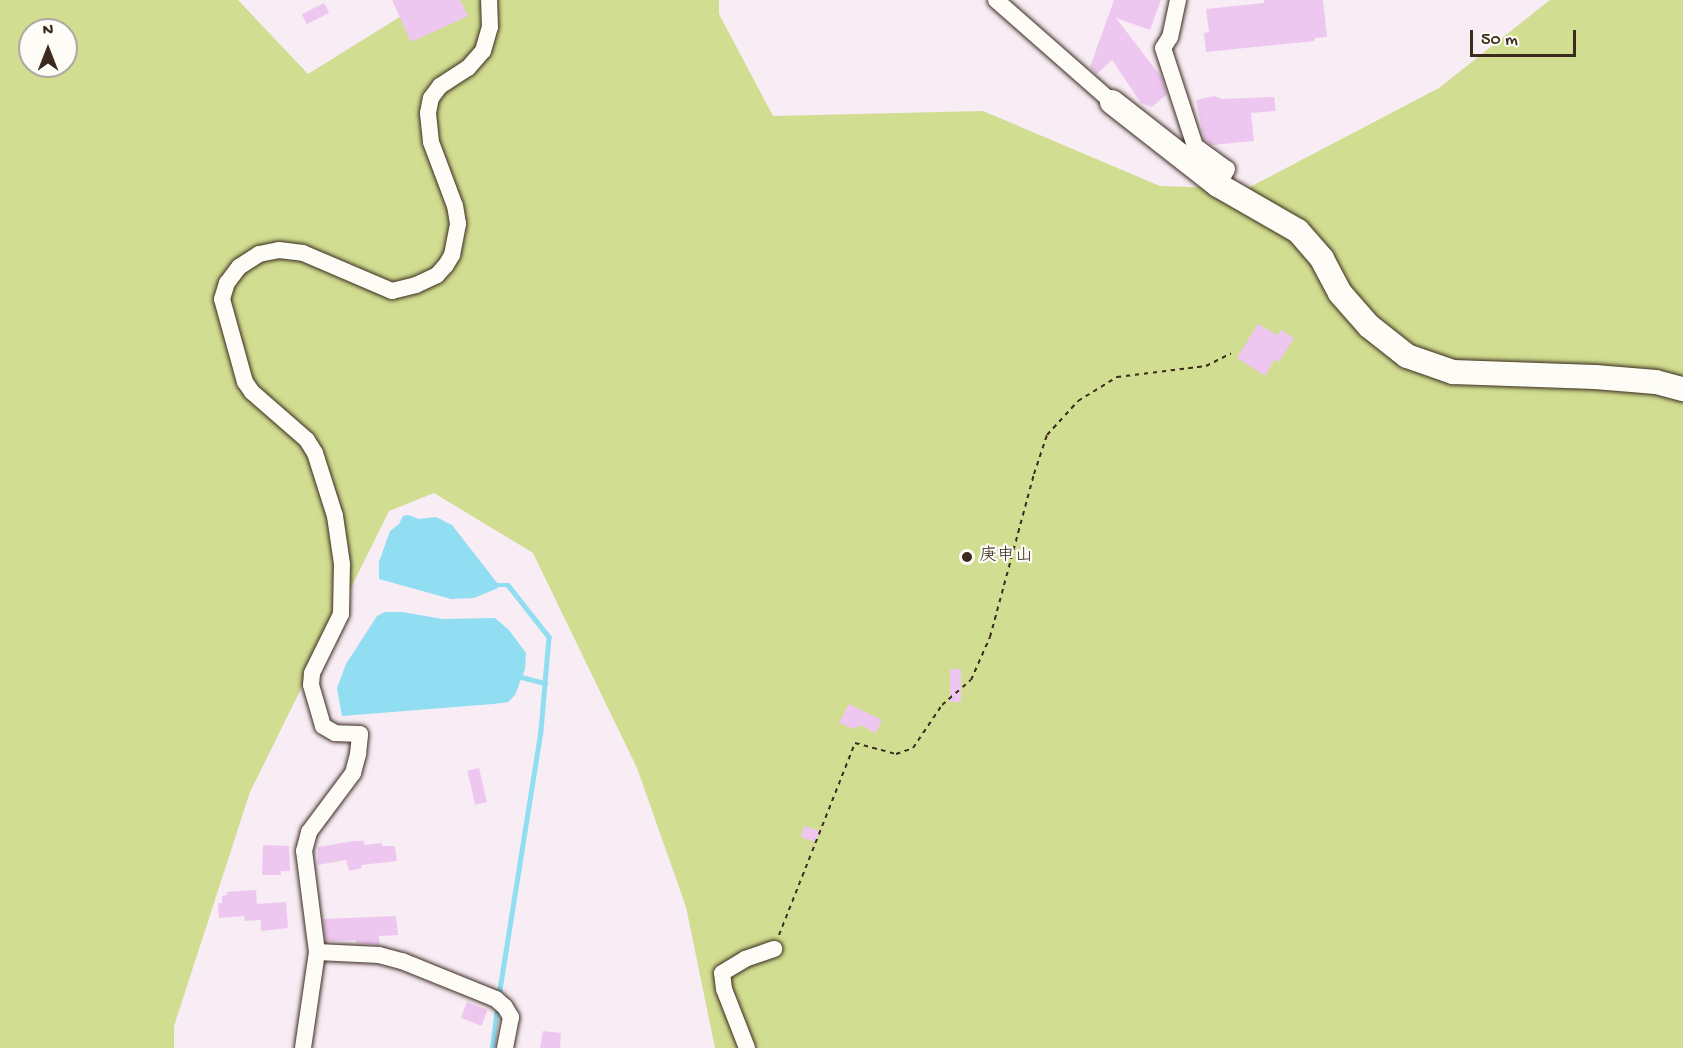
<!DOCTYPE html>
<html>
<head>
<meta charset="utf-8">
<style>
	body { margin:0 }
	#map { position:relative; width:1683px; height:1048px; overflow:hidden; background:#f8ecf5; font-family:"Gochi Hand","Klee One",sans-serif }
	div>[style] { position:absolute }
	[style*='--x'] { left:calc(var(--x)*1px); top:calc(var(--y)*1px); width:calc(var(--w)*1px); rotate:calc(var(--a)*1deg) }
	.green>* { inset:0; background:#d1dd90 }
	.water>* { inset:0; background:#91ddf2 }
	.stream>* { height:4.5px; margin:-2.25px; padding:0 2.25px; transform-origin:2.25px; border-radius:2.25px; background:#91ddf2 }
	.building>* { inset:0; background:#eec7f0; transform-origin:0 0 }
	.path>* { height:2px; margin-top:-1px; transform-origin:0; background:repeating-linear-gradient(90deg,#3b2a1e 0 4.5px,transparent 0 9px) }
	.roads { filter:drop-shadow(0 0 2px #3b2a1e) drop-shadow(0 0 2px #3b2a1e) }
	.street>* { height:16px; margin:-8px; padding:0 8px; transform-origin:8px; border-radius:8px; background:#fdfcf7 }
	.secondary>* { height:24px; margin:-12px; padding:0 12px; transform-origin:12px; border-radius:12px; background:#fdfcf7 }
	.dots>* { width:16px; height:16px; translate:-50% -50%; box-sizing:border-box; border:3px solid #fdfcf7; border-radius:50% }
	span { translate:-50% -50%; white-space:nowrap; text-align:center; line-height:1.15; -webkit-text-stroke:4.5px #fdfcf7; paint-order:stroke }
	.poi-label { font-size:18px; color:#3b2a1e }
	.left { translate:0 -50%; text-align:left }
	.north { position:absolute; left:18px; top:18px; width:60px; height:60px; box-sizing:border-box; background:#fdfcf7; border:2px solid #afa8a0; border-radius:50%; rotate:0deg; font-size:16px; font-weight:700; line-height:24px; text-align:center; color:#3b2a1e }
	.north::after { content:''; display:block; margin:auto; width:21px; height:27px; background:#3b2a1e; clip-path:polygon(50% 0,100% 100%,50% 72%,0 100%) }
	.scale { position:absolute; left:1470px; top:30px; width:106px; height:27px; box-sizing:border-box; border:3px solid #3b2a1e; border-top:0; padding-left:8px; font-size:18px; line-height:21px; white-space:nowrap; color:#3b2a1e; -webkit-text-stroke:4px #fdfcf7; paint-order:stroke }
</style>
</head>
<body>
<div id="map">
	<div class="green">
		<div style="clip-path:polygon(evenodd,0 0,238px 0,308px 74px,427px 0,719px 0,719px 14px,773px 116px,983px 111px,1160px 186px,1246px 189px,1439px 88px,1550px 0,1683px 0,1683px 1048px,715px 1048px,686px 907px,637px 768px,533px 553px,434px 493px,389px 511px,250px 792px,174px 1026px,174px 1048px,0 1048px,0 0,30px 30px,66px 30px,66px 66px,30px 66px,30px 30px)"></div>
	</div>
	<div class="water">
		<div style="clip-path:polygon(408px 515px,419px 519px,436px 517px,452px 525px,498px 584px,498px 588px,474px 598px,451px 599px,379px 579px,379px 562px,390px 531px,399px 524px,403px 516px)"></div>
		<div style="clip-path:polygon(385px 612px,402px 612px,443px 619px,495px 618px,509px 630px,526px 653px,525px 669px,515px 695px,508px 702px,493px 704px,342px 716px,337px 688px,346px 664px,377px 616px)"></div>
	</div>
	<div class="stream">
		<div style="--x:492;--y:585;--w:16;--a:0"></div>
		<div style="--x:508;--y:585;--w:66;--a:51.7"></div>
		<div style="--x:549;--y:637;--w:94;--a:94.9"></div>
		<div style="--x:541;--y:731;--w:268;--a:99"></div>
		<div style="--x:518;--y:676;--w:28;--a:15"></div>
		<div style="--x:492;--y:1048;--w:41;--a:-83"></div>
	</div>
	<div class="building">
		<div style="clip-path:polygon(392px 0,460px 0,468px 16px,411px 42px)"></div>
		<div style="clip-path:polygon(1114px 0,1161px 0,1150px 30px,1116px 18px,1162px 78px,1167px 94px,1152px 107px,1141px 103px,1112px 60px,1097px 74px,1090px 67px)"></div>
		<div style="clip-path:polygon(1264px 0,1323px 0,1327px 37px,1315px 38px,1315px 41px,1206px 52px,1204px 33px,1209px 32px,1206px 9px,1264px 3px)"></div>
		<div style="left:324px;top:3px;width:11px;height:25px;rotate:63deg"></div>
		<div style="clip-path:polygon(1214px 96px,1222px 99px,1274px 97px,1276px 111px,1251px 113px,1254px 141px,1212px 145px,1204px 139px,1196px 100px)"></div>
		<div style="clip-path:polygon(1258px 324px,1277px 335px,1281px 330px,1294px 338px,1279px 362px,1275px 359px,1265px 376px,1237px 358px)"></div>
		<div style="left:950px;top:669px;width:11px;height:33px"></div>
		<div style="clip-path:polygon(849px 704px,882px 720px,876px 733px,860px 725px,854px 729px,839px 723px)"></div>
		<div style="left:479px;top:768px;width:35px;height:12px;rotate:77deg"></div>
		<div style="clip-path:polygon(804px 826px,820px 831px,815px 842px,801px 837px)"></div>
		<div style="clip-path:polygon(354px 841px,364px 841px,364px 845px,382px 843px,382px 846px,395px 846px,397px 861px,361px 865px,362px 868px,349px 871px,346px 860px,318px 865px,318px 847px)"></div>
		<div style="clip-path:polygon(263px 845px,289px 846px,290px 871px,281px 871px,281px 875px,262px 875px)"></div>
		<div style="clip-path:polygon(256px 890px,257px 904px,286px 902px,288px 928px,261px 931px,261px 920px,245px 921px,244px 916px,219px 918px,218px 903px,222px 903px,222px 896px,227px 895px,227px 892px)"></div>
		<div style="clip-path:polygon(396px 916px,398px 935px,379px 936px,380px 945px,356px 943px,356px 940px,326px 941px,323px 919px)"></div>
		<div style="left:467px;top:1002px;width:22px;height:17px;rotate:21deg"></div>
		<div style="clip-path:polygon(543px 1031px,561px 1033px,560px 1048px,540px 1048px)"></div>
	</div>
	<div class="path">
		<div style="--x:779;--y:935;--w:206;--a:-68.4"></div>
		<div style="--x:855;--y:743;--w:42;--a:15"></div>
		<div style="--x:896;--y:754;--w:18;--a:-19"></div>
		<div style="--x:913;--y:748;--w:52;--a:-56"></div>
		<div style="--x:942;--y:705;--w:38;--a:-41"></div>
		<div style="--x:971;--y:680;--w:47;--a:-66.2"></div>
		<div style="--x:990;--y:637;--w:169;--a:-74.9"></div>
		<div style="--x:1034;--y:474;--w:41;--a:-71.6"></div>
		<div style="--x:1047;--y:435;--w:46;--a:-47.6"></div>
		<div style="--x:1078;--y:401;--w:46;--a:-31.6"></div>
		<div style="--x:1117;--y:377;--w:90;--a:-7"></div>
		<div style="--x:1206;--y:366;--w:28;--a:-27"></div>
	</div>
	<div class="roads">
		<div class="street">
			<div style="--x:996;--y:0;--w:154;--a:41.3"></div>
			<div style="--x:1178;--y:0;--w:38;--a:102"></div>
			<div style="--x:1170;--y:37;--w:13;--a:122"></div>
			<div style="--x:1163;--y:48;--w:103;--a:71.9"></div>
			<div style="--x:1195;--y:146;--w:39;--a:36"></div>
			<div style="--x:1227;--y:169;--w:18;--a:119"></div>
			<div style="--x:317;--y:952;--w:62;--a:2.8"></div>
			<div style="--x:379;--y:955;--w:24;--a:15"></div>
			<div style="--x:402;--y:961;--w:101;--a:22"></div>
			<div style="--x:496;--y:999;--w:12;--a:42"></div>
			<div style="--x:505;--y:1007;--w:12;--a:59"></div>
			<div style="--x:511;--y:1017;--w:32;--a:101"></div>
			<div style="--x:303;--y:1048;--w:97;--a:-81.7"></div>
			<div style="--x:317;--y:952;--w:102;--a:-97.3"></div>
			<div style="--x:304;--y:851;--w:20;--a:-75"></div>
			<div style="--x:309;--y:832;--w:74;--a:-53.3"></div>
			<div style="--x:353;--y:773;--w:20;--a:-75"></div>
			<div style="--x:358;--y:754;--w:20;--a:-84"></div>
			<div style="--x:360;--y:734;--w:25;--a:-178"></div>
			<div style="--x:335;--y:733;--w:14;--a:-150"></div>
			<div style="--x:323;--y:726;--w:43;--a:-106.3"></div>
			<div style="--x:311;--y:685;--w:12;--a:-85"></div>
			<div style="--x:312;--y:673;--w:66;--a:-63.8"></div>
			<div style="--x:341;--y:614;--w:50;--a:-88.9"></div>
			<div style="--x:342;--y:564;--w:49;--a:-98.3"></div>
			<div style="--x:335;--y:516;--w:66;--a:-107.6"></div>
			<div style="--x:315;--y:453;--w:15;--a:-122"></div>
			<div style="--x:307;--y:440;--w:73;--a:-138.9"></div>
			<div style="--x:252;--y:392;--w:12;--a:-125"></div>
			<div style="--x:245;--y:382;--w:86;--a:-105.5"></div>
			<div style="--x:222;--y:299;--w:17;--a:-73"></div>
			<div style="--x:227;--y:283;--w:20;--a:-53"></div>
			<div style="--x:239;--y:267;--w:24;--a:-33"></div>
			<div style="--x:259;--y:254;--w:20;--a:-11"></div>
			<div style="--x:279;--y:250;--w:24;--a:7"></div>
			<div style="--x:303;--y:253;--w:97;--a:23.1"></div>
			<div style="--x:392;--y:291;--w:25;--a:-14"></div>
			<div style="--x:416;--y:285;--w:23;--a:-25"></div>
			<div style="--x:437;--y:275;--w:13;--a:-48"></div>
			<div style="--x:446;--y:265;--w:12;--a:-59"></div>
			<div style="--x:452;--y:255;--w:32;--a:-79"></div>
			<div style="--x:458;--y:224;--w:18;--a:-99"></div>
			<div style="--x:455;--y:206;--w:68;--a:-110.6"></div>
			<div style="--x:431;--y:142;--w:29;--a:-96"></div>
			<div style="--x:428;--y:113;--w:15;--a:-79"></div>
			<div style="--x:431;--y:98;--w:15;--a:-53"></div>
			<div style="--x:440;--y:86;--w:33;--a:-33"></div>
			<div style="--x:468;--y:68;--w:23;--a:-49"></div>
			<div style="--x:483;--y:51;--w:25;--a:-74"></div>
			<div style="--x:490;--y:27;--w:27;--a:-92"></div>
			<div style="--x:747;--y:1048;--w:63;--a:-111.3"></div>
			<div style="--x:724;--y:989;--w:16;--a:-97"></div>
			<div style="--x:722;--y:973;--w:27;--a:-31"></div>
			<div style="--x:745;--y:959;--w:31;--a:-19"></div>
		</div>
		<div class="secondary">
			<div style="--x:1112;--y:102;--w:135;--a:38.1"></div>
			<div style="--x:1218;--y:185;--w:92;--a:29.9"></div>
			<div style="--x:1298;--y:231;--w:37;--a:49"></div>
			<div style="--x:1322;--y:259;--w:38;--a:62"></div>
			<div style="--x:1340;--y:293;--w:44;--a:48.7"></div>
			<div style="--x:1369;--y:326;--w:48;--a:38.3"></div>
			<div style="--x:1407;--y:356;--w:49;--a:19.2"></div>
			<div style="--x:1453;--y:372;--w:142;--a:2"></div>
			<div style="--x:1595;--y:377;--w:61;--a:4.7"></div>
			<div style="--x:1656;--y:382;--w:28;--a:15"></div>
		</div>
	</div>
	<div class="dots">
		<div style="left:967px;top:557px;background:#3b2a1e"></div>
	</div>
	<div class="poi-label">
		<span class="left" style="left:979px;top:557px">庚申山</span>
	</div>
	<div class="north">N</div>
	<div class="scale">50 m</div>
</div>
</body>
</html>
